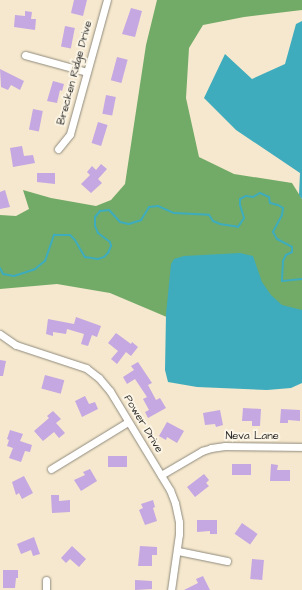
<!DOCTYPE html>
<html>
<head>
<meta charset="utf-8">
<style>
	body { margin:0 }
	#map { position:relative; width:302px; height:590px; overflow:hidden; background:#f5e8ce; font-family:"Architects Daughter",sans-serif }
	div>[style] { position:absolute }
	[style*='--x'] { left:calc(var(--x)*1px); top:calc(var(--y)*1px); width:calc(var(--w)*1px); rotate:calc(var(--a)*1deg) }
	.forest>* { inset:0; background:#72aa67 }
	.water>* { inset:0; background:#3eacbd }
	.stream>* { height:2px; margin:-1px; padding:0 1px; transform-origin:1px; border-radius:1px; background:#3eacbd }
	.building>* { inset:0; background:#c5a7e1; transform-origin:0 0 }
	.roads { filter:drop-shadow(0 0 1px #908a7c) drop-shadow(0 0 1px #908a7c) }
	.street>* { height:7px; margin:-3.5px; padding:0 3.5px; transform-origin:3.5px; border-radius:3.5px; background:#fff }
	span { translate:-50% -50%; white-space:nowrap; text-align:center; line-height:1.15; -webkit-text-stroke:4px #fcf5e5; paint-order:stroke }
	.street-label { font-size:11px; color:#2b2b2b }
</style>
</head>
<body>
<div id="map">
	<div class="forest">
		<div style="clip-path:polygon(157px 0,302px 0,302px 10px,244px 17px,203px 25px,189px 48px,186px 98px,199px 157px,234px 174px,292px 183px,302px 199px,302px 340px,188px 326px,110px 293px,57px 284px,0 289px,0 215px,16px 216px,29px 209px,23px 190px,51px 198px,96px 206px,111px 200px,125px 184px,146px 45px)"></div>
	</div>
	<div class="water">
		<div style="clip-path:polygon(302px 21px,302px 199px,299px 195px,300px 173px,236px 130px,204px 98px,225px 54px,252px 79px,285px 64px,296px 24px)"></div>
		<div style="clip-path:polygon(240px 253px,253px 256px,262px 282px,271px 295px,282px 305px,302px 310px,302px 383px,291px 388px,267px 390px,197px 387px,168px 382px,165px 370px,166px 314px,171px 264px,174px 259px,184px 256px)"></div>
	</div>
	<div class="stream">
		<div style="--x:0;--y:268;--w:7;--a:63"></div>
		<div style="--x:3;--y:274;--w:11;--a:10"></div>
		<div style="--x:14;--y:276;--w:22;--a:-18"></div>
		<div style="--x:35;--y:269;--w:13;--a:-39"></div>
		<div style="--x:45;--y:261;--w:28;--a:-71"></div>
		<div style="--x:54;--y:235;--w:16;--a:0"></div>
		<div style="--x:70;--y:235;--w:7;--a:45"></div>
		<div style="--x:75;--y:240;--w:20;--a:60"></div>
		<div style="--x:85;--y:257;--w:13;--a:9"></div>
		<div style="--x:98;--y:259;--w:6;--a:-18"></div>
		<div style="--x:104;--y:257;--w:6;--a:-45"></div>
		<div style="--x:108;--y:253;--w:8;--a:-67"></div>
		<div style="--x:111;--y:246;--w:4;--a:-104"></div>
		<div style="--x:110;--y:242;--w:15;--a:-143"></div>
		<div style="--x:98;--y:233;--w:8;--a:-113"></div>
		<div style="--x:95;--y:226;--w:9;--a:-90"></div>
		<div style="--x:95;--y:217;--w:8;--a:-50"></div>
		<div style="--x:100;--y:211;--w:9;--a:-6"></div>
		<div style="--x:109;--y:210;--w:16;--a:47"></div>
		<div style="--x:120;--y:222;--w:9;--a:13"></div>
		<div style="--x:129;--y:224;--w:13;--a:-18"></div>
		<div style="--x:141;--y:220;--w:15;--a:-58"></div>
		<div style="--x:149;--y:207;--w:9;--a:-6"></div>
		<div style="--x:158;--y:206;--w:17;--a:24"></div>
		<div style="--x:174;--y:213;--w:35;--a:3"></div>
		<div style="--x:209;--y:215;--w:7;--a:56"></div>
		<div style="--x:213;--y:221;--w:8;--a:23"></div>
		<div style="--x:220;--y:224;--w:18;--a:9"></div>
		<div style="--x:238;--y:227;--w:11;--a:-56"></div>
		<div style="--x:244;--y:218;--w:14;--a:-107"></div>
		<div style="--x:240;--y:205;--w:6;--a:-90"></div>
		<div style="--x:240;--y:199;--w:7;--a:-27"></div>
		<div style="--x:246;--y:196;--w:7;--a:8"></div>
		<div style="--x:253;--y:197;--w:8;--a:-30"></div>
		<div style="--x:260;--y:193;--w:10;--a:24"></div>
		<div style="--x:269;--y:197;--w:6;--a:81"></div>
		<div style="--x:270;--y:203;--w:8;--a:14"></div>
		<div style="--x:278;--y:205;--w:6;--a:31"></div>
		<div style="--x:283;--y:208;--w:7;--a:98"></div>
		<div style="--x:282;--y:215;--w:19;--a:118"></div>
		<div style="--x:273;--y:232;--w:8;--a:60"></div>
		<div style="--x:277;--y:239;--w:17;--a:28"></div>
		<div style="--x:292;--y:247;--w:5;--a:90"></div>
		<div style="--x:292;--y:252;--w:7;--a:153"></div>
		<div style="--x:286;--y:255;--w:7;--a:117"></div>
		<div style="--x:283;--y:261;--w:20;--a:93"></div>
		<div style="--x:282;--y:281;--w:20;--a:-6"></div>
	</div>
	<div class="building">
		<div style="clip-path:polygon(74px 0,87px 0,83px 16px,71px 13px)"></div>
		<div style="clip-path:polygon(131px 8px,142px 11px,135px 37px,122px 34px)"></div>
		<div style="clip-path:polygon(25px 11px,32px 12px,31px 19px,36px 19px,35px 30px,14px 27px,15px 15px,25px 16px)"></div>
		<div style="left:65px;top:26px;width:10px;height:21px;rotate:11deg"></div>
		<div style="left:117px;top:57px;width:11px;height:24px;rotate:15deg"></div>
		<div style="clip-path:polygon(0 69px,24px 81px,20px 90px,11px 85px,8px 90px,1px 87px)"></div>
		<div style="clip-path:polygon(53px 81px,64px 84px,62px 91px,60px 90px,57px 103px,47px 101px)"></div>
		<div style="left:106px;top:95px;width:10px;height:19px;rotate:11deg"></div>
		<div style="left:33px;top:109px;width:10px;height:21px;rotate:11deg"></div>
		<div style="left:98px;top:122px;width:10px;height:22px;rotate:17deg"></div>
		<div style="clip-path:polygon(22px 146px,24px 156px,33px 155px,35px 163px,13px 167px,10px 148px)"></div>
		<div style="clip-path:polygon(101px 164px,107px 169px,98px 179px,102px 183px,91px 193px,81px 184px,90px 175px,87px 172px,92px 166px,96px 170px)"></div>
		<div style="clip-path:polygon(37px 173px,55px 173px,55px 184px,37px 182px)"></div>
		<div style="clip-path:polygon(5px 190px,10px 207px,0 209px,0 192px)"></div>
		<div style="clip-path:polygon(76px 317px,101px 326px,97px 337px,92px 335px,88px 346px,81px 344px,84px 334px,67px 329px,66px 334px,53px 332px,53px 336px,46px 334px,48px 319px,74px 324px)"></div>
		<div style="clip-path:polygon(116px 333px,131px 344px,132px 342px,138px 347px,131px 356px,126px 352px,117px 364px,111px 359px,118px 351px,108px 343px)"></div>
		<div style="clip-path:polygon(0 360px,6px 361px,3px 376px,0 376px)"></div>
		<div style="clip-path:polygon(138px 362px,152px 383px,148px 385px,156px 400px,160px 398px,166px 408px,148px 418px,145px 412px,149px 410px,143px 399px,147px 397px,135px 379px,127px 384px,123px 377px,134px 370px,131px 366px)"></div>
		<div style="left:45px;top:375px;width:20px;height:14px;rotate:15deg"></div>
		<div style="clip-path:polygon(85px 396px,89px 404px,95px 402px,98px 409px,82px 417px,75px 401px)"></div>
		<div style="clip-path:polygon(243px 408px,261px 409px,260px 426px,252px 426px,252px 421px,242px 421px)"></div>
		<div style="clip-path:polygon(281px 409px,300px 410px,300px 421px,288px 420px,288px 423px,280px 423px)"></div>
		<div style="clip-path:polygon(220px 410px,223px 425px,216px 427px,215px 424px,205px 425px,203px 413px)"></div>
		<div style="clip-path:polygon(53px 411px,61px 419px,56px 423px,65px 433px,59px 438px,54px 432px,43px 441px,34px 431px,49px 418px,47px 416px)"></div>
		<div style="clip-path:polygon(167px 422px,184px 431px,177px 443px,167px 437px,166px 440px,159px 436px)"></div>
		<div style="clip-path:polygon(10px 430px,23px 434px,20px 441px,32px 445px,30px 452px,25px 451px,21px 462px,9px 458px,13px 448px,7px 446px,9px 440px,7px 439px)"></div>
		<div style="left:108px;top:456px;width:19px;height:11px"></div>
		<div style="left:232px;top:464px;width:19px;height:11px"></div>
		<div style="clip-path:polygon(271px 464px,278px 465px,277px 470px,290px 470px,290px 481px,270px 481px)"></div>
		<div style="clip-path:polygon(90px 469px,97px 481px,81px 491px,74px 480px,85px 475px,83px 472px)"></div>
		<div style="clip-path:polygon(204px 474px,209px 480px,206px 483px,209px 486px,195px 497px,187px 487px)"></div>
		<div style="clip-path:polygon(24px 476px,33px 493px,22px 499px,19px 493px,16px 495px,12px 482px)"></div>
		<div style="clip-path:polygon(51px 495px,59px 495px,59px 501px,70px 500px,70px 512px,52px 513px)"></div>
		<div style="clip-path:polygon(153px 500px,155px 507px,153px 508px,157px 521px,145px 525px,139px 510px,143px 508px,141px 504px)"></div>
		<div style="clip-path:polygon(197px 520px,217px 520px,217px 534px,210px 534px,210px 531px,197px 532px)"></div>
		<div style="left:242px;top:523px;width:19px;height:13px;rotate:35deg"></div>
		<div style="clip-path:polygon(34px 537px,40px 554px,33px 556px,31px 550px,21px 554px,17px 544px)"></div>
		<div style="clip-path:polygon(72px 546px,86px 559px,79px 567px,70px 559px,66px 563px,61px 558px)"></div>
		<div style="clip-path:polygon(140px 546px,157px 547px,157px 555px,152px 555px,152px 566px,138px 566px)"></div>
		<div style="left:252px;top:559px;width:12px;height:20px;rotate:5deg"></div>
		<div style="clip-path:polygon(3px 570px,18px 570px,18px 578px,16px 578px,15px 588px,3px 588px)"></div>
		<div style="clip-path:polygon(203px 576px,210px 590px,184px 590px,198px 583px,196px 579px)"></div>
		<div style="clip-path:polygon(135px 580px,152px 581px,152px 589px,135px 590px)"></div>
	</div>
	<div class="roads">
		<div class="street">
			<div style="--x:25;--y:55;--w:64;--a:15.3"></div>
			<div style="--x:58;--y:149;--w:19;--a:-51"></div>
			<div style="--x:70;--y:134;--w:139;--a:-74.6"></div>
			<div style="--x:0;--y:334;--w:19;--a:35"></div>
			<div style="--x:16;--y:345;--w:74;--a:18.2"></div>
			<div style="--x:86;--y:368;--w:16;--a:38"></div>
			<div style="--x:99;--y:378;--w:17;--a:50"></div>
			<div style="--x:110;--y:391;--w:116;--a:58.8"></div>
			<div style="--x:170;--y:490;--w:14;--a:69"></div>
			<div style="--x:175;--y:503;--w:19;--a:78"></div>
			<div style="--x:179;--y:522;--w:12;--a:90"></div>
			<div style="--x:179;--y:534;--w:57;--a:98.1"></div>
			<div style="--x:51;--y:469;--w:90;--a:-31.4"></div>
			<div style="--x:161;--y:475;--w:48;--a:-30.3"></div>
			<div style="--x:202;--y:451;--w:9;--a:-18"></div>
			<div style="--x:211;--y:448;--w:14;--a:-8"></div>
			<div style="--x:225;--y:446;--w:77;--a:0.7"></div>
			<div style="--x:178;--y:551;--w:50;--a:11.5"></div>
			<div style="--x:46;--y:590;--w:10;--a:-90"></div>
		</div>
	</div>
	<div class="street-label">
		<span style="left:75px;top:73px;rotate:-75deg">Brecken Ridge Drive</span>
		<span style="left:143px;top:424px;rotate:59deg">Power Drive</span>
		<span style="left:252px;top:436px">Neva Lane</span>
	</div>
</div>
</body>
</html>
